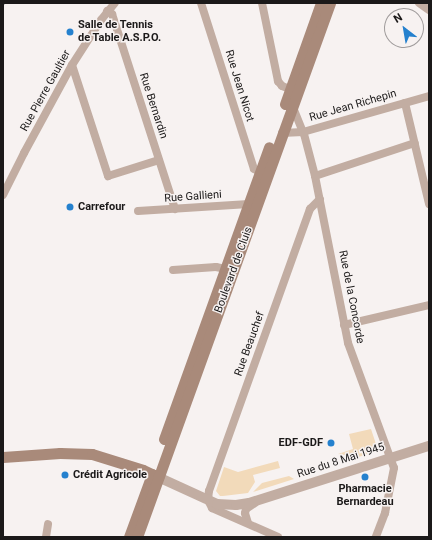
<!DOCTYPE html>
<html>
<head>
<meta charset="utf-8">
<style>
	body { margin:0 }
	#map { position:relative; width:432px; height:540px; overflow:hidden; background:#f7f2f1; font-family:Roboto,sans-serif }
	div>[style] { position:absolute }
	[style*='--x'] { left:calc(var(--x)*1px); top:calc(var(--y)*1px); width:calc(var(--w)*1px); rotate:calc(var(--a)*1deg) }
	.green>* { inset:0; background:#f2daba }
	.minor>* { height:8px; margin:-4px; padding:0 4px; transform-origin:4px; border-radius:4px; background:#c2ada2 }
	.tertiary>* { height:10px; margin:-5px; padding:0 5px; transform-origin:5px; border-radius:5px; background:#c2ada2 }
	.secondary>* { height:11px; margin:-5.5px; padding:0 5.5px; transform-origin:5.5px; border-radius:5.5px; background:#a98a7a }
	.rail>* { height:2px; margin-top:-1px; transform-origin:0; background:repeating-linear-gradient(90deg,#8b8887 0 5px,transparent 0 10px) }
	.dots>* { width:11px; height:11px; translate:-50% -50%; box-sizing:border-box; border:2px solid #f7f2f1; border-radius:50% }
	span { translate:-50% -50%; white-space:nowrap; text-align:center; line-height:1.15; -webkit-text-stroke:3px #f7f2f1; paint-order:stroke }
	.poi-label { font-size:11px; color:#1b1919; font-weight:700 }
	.left { translate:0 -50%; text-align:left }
	.right { translate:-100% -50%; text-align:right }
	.street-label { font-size:11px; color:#1b1919 }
	.frame { position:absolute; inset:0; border:4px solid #1b1919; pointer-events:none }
	.north { position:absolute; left:384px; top:8px; width:40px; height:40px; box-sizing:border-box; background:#f7f2f1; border:1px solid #9f9b9b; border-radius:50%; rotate:329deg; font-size:11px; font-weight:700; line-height:16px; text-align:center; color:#1b1919 }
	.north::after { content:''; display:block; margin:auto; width:14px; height:18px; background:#2581ce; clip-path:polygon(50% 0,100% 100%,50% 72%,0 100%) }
</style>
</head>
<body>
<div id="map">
	<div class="green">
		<div style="clip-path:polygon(371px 429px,378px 450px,356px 458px,354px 453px,345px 455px,338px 454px,353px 449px,349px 434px)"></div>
		<div style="clip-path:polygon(278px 461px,280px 468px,253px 475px,255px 482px,248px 493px,223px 496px,220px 496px,216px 491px,224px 467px,238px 472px)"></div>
		<div style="clip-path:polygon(289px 476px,294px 479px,253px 492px,262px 483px)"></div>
	</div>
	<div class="minor">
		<div style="--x:201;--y:3;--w:174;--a:72.3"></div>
		<div style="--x:254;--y:169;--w:7;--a:27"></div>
		<div style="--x:262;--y:3;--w:80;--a:78.4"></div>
		<div style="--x:278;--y:81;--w:6;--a:51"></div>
		<div style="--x:282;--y:86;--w:9;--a:21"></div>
		<div style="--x:419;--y:3;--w:12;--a:35"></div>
		<div style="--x:107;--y:11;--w:6;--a:31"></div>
		<div style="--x:112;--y:14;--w:205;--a:72.1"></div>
		<div style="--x:72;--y:65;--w:117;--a:72"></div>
		<div style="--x:108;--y:176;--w:53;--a:-17.4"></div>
		<div style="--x:405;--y:103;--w:104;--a:76.6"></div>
		<div style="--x:292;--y:105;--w:31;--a:68"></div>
		<div style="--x:304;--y:134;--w:43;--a:75.3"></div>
		<div style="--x:315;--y:176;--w:170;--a:78.8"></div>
		<div style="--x:348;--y:343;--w:133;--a:69.8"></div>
		<div style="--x:394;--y:468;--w:46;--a:101.3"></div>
		<div style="--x:385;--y:513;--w:26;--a:111"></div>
		<div style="--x:282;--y:133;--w:21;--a:-3"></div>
		<div style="--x:303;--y:132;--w:131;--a:-15.9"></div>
		<div style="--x:315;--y:176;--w:105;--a:-18.3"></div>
		<div style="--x:3;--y:195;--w:47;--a:-63.4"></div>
		<div style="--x:24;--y:153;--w:100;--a:-61.4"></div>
		<div style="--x:72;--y:65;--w:54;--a:-57.2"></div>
		<div style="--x:101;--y:20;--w:22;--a:-51"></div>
		<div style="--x:138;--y:211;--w:111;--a:-3.6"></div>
		<div style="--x:173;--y:270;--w:43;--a:-4"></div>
		<div style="--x:216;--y:267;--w:14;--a:12"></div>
		<div style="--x:344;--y:325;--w:87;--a:-13.2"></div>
		<div style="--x:248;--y:523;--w:10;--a:-107"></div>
		<div style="--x:245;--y:513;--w:4;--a:-76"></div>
		<div style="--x:246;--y:509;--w:11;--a:-34"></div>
		<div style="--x:46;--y:537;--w:13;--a:-81"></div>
		<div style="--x:278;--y:537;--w:72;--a:-156.3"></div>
		<div style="--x:212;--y:508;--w:9;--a:-117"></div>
		<div style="--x:208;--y:500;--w:9;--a:-84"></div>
		<div style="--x:209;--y:491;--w:300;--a:-70.3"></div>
		<div style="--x:310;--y:209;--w:14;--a:-45"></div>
	</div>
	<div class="tertiary">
		<div style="--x:158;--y:477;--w:65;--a:24.6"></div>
		<div style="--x:217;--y:504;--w:19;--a:3"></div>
		<div style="--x:236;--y:505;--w:13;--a:-9"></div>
		<div style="--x:249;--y:503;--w:189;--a:-17.6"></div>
	</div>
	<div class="secondary">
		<div style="--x:285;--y:104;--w:107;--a:-70.4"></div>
		<div style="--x:164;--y:439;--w:310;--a:-70.2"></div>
		<div style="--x:3;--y:457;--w:57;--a:-4"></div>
		<div style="--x:60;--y:453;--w:32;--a:2"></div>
		<div style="--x:92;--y:454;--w:53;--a:17.4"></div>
		<div style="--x:143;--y:470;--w:17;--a:25"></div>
		<div style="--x:129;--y:537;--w:67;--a:-69.9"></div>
		<div style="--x:137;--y:537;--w:568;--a:-70.13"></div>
	</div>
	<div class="rail">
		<div style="--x:3;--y:5;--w:2;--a:-63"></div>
	</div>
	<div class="dots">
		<div style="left:70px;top:32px;background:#2581ce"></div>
		<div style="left:70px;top:207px;background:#2581ce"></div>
		<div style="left:331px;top:443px;background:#2581ce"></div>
		<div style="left:65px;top:475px;background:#2581ce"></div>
		<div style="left:365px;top:477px;background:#2581ce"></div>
	</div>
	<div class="poi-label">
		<span class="left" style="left:78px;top:32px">Salle de Tennis<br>de Table A.S.P.O.</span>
		<span class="left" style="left:78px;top:207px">Carrefour</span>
		<span class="right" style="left:323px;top:443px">EDF-GDF</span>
		<span class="left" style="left:73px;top:475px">Crédit Agricole</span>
		<span style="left:365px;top:496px">Pharmacie<br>Bernardeau</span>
	</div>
	<div class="street-label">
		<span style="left:239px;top:86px;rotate:73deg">Rue Jean Nicot</span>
		<span style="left:46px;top:91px;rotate:-61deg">Rue Pierre Gaultier</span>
		<span style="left:153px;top:106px;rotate:72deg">Rue Bernardin</span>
		<span style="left:353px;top:106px;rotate:-16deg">Rue Jean Richepin</span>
		<span style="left:193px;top:197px;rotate:-4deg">Rue Gallieni</span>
		<span style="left:234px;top:270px;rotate:-70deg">Boulevard de Cluis</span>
		<span style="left:351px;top:297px;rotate:79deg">Rue de la Concorde</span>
		<span style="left:250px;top:344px;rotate:-70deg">Rue Beauchef</span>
		<span style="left:341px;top:461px;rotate:-18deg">Rue du 8 Mai 1945</span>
	</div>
	<div class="frame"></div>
	<div class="north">N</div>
</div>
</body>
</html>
